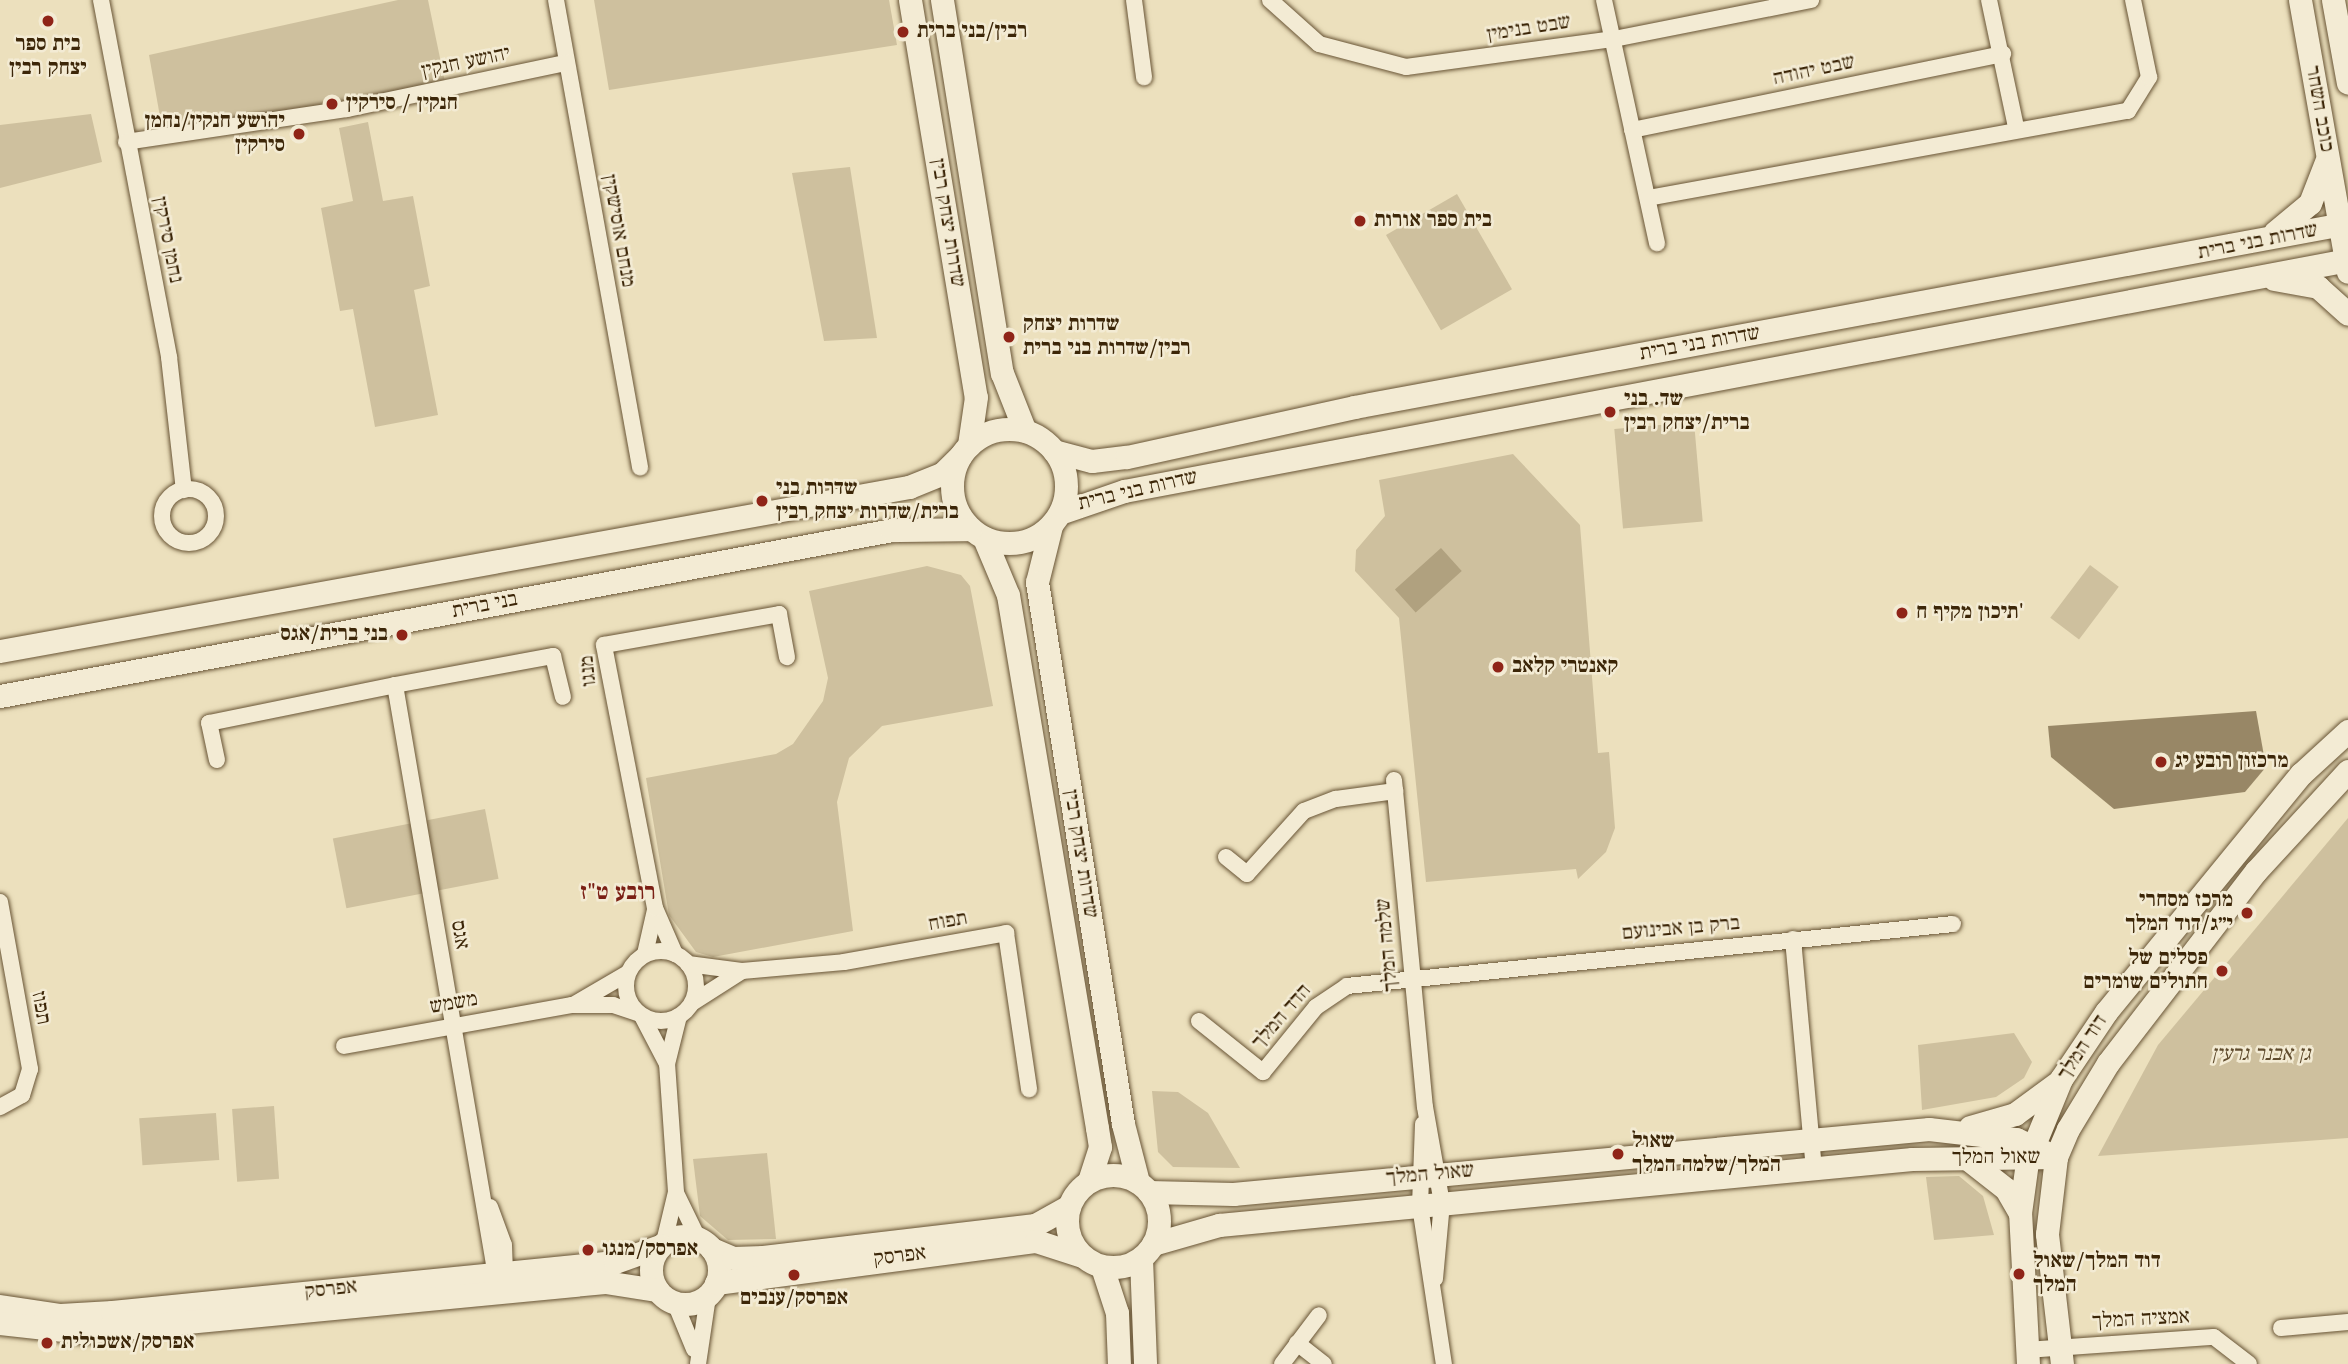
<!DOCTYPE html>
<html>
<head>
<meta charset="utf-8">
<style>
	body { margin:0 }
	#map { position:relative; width:2348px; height:1364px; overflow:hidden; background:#ece0bd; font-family:"Old Standard TT","Frank Ruhl Libre",serif }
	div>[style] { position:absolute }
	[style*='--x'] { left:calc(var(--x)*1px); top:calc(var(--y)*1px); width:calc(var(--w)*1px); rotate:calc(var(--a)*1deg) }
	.green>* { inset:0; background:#cec09e; transform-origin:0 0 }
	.water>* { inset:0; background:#b0a17f; transform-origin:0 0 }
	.building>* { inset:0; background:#988766 }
	.roads { filter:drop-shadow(0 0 2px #685435) drop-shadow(0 0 2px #685435) }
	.street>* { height:16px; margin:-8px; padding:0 8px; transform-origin:8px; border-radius:8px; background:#f3ebd4 }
	.street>.ring { margin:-8px; padding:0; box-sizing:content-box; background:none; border:16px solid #f3ebd4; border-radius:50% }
	.secondary>* { height:23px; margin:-11.5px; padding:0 11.5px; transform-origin:11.5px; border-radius:11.5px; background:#f3ebd4 }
	.secondary>.ring { margin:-11.5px; padding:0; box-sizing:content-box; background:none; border:23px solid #f3ebd4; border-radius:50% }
	.dots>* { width:19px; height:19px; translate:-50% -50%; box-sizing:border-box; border:4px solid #f3ebd4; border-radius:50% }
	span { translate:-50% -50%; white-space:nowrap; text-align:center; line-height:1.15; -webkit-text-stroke:5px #f3ebd4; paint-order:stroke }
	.street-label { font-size:21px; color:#3c2608 }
	.poi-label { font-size:21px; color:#3c2608; font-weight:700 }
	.left { translate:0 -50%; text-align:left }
	.right { translate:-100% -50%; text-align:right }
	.park-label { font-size:21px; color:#604c2e; font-style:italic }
	.neighbourhood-label { font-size:23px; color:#7a1f14; font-weight:700 }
</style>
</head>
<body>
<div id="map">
	<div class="green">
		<div style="clip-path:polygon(398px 0,428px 0,446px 87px,164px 139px,149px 55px)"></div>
		<div style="clip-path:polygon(594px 0,889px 0,897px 45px,609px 90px)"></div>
		<div style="clip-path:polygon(91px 114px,102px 162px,0 188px,0 125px)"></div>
		<div style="clip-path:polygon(368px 122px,383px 201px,413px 196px,430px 286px,414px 290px,438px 415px,375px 427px,353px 309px,340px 311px,321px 208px,353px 201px,339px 128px)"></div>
		<div style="clip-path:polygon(850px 167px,877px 338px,824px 341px,792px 173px)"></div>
		<div style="left:1457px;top:194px;width:110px;height:82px;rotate:60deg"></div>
		<div style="left:1694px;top:422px;width:100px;height:80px;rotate:85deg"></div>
		<div style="clip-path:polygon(1513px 454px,1580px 525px,1598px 753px,1609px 752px,1615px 828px,1606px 852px,1578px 879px,1576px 869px,1426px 882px,1399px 618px,1355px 571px,1356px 550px,1385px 516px,1379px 480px)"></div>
		<div style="left:2090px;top:565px;width:36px;height:66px;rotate:37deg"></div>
		<div style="clip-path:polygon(927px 566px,961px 575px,970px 586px,993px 706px,882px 726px,849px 758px,837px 802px,853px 931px,713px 957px,696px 952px,669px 915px,646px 778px,776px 754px,793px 744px,823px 701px,828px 678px,809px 591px)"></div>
		<div style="left:485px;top:809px;width:71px;height:155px;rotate:79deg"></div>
		<div style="clip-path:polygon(2348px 818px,2348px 1138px,2098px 1156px,2158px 1045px)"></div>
		<div style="clip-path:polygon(2014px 1033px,2032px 1062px,2024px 1078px,1996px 1097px,1922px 1110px,1918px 1045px)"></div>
		<div style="clip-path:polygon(1152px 1091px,1178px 1092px,1208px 1113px,1240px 1168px,1173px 1167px,1158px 1152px)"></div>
		<div style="left:274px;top:1106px;width:73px;height:42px;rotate:86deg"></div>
		<div style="left:216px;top:1113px;width:47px;height:77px;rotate:86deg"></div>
		<div style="clip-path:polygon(767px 1153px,776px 1239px,728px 1240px,700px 1216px,693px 1159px)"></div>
		<div style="clip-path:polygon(1959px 1176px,1983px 1196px,1994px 1235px,1934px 1240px,1926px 1177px)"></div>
	</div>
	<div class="water">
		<div style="left:1441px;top:548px;width:31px;height:62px;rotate:48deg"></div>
	</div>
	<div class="building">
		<div style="clip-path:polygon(2256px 711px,2266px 767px,2245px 792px,2114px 809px,2051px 757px,2048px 726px)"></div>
	</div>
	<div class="roads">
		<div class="street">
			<div style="--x:101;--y:0;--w:363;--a:79.2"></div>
			<div style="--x:169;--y:357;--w:134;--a:83.6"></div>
			<div style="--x:556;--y:0;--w:475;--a:79.8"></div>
			<div style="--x:1134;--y:0;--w:78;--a:82.6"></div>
			<div style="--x:1270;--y:0;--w:66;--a:41.9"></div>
			<div style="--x:1319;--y:44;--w:90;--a:14.8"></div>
			<div style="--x:1406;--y:67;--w:210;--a:-7.7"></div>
			<div style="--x:1614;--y:39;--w:201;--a:-11.2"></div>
			<div style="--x:1604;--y:0;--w:249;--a:77.7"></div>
			<div style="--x:1989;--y:0;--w:130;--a:78"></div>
			<div style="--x:1632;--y:130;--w:379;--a:-11.6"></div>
			<div style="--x:126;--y:142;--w:223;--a:-8.5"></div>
			<div style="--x:347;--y:109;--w:224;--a:-11.9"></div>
			<div style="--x:1648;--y:198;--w:488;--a:-10.3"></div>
			<div style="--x:2128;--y:111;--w:40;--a:-58"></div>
			<div style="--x:2149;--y:77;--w:79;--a:-101.7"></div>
			<div class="ring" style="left:162px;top:489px;width:38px;height:38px"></div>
			<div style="--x:395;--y:685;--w:606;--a:80.3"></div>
			<div style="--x:217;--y:760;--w:38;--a:-102"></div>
			<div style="--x:209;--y:723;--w:190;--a:-11.5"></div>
			<div style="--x:395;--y:685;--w:161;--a:-10.4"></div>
			<div style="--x:553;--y:656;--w:42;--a:76.3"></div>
			<div style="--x:1394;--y:780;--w:328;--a:84.6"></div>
			<div style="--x:1425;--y:1107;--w:97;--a:80"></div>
			<div style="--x:1442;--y:1203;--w:76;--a:95.3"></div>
			<div style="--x:1226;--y:857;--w:27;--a:39"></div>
			<div style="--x:1247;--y:874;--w:85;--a:-47.9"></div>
			<div style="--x:1304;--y:811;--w:34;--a:-21"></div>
			<div style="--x:1336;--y:799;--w:60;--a:-7.7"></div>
			<div style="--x:0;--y:902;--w:170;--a:79.8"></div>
			<div style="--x:30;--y:1069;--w:27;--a:107"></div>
			<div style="--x:22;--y:1095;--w:25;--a:151"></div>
			<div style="--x:1793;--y:939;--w:230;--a:84.8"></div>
			<div class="ring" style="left:626px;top:951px;width:54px;height:54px"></div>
			<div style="--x:645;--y:954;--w:45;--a:-77.2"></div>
			<div style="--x:675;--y:954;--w:50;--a:-113.5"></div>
			<div style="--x:655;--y:908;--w:268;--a:-101"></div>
			<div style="--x:604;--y:645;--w:178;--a:-10"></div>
			<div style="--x:779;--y:614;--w:44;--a:79.5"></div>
			<div style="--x:688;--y:964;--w:54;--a:7.4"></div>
			<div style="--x:742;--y:971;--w:102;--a:-5"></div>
			<div style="--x:844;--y:962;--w:165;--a:-10.1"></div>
			<div style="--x:1006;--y:933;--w:158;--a:81.6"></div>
			<div style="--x:692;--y:1003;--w:59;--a:-32.6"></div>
			<div style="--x:575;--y:1004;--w:61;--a:-30.3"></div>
			<div style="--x:642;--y:1016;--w:54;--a:62.5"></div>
			<div style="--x:1199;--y:1021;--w:82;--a:38.6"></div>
			<div style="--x:1263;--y:1072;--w:84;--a:-50.8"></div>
			<div style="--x:1316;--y:1007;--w:37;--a:-34"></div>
			<div style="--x:1347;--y:986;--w:609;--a:-5.84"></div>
			<div style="--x:344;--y:1046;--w:232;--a:-10.2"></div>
			<div style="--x:572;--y:1005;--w:41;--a:0"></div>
			<div style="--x:613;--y:1005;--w:26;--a:18"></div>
			<div style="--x:1423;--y:1124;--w:82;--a:92.1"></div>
			<div style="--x:1420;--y:1206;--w:160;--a:81.4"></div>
			<div style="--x:677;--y:1195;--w:48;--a:64"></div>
			<div style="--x:490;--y:1207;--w:40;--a:69.8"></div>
			<div style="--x:504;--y:1245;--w:35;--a:88"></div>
			<div style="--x:664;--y:1242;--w:51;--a:-76.5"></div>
			<div style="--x:676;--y:1192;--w:128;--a:-94"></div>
			<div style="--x:667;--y:1064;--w:49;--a:-76"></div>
			<div style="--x:675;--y:1303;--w:50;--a:67.6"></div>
			<div style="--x:2281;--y:1328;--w:67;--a:-5.1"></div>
			<div style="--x:1297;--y:1343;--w:34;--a:38"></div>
			<div style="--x:2026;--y:1350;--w:188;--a:-4"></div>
			<div style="--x:2214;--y:1337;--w:44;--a:37.6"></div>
			<div style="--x:698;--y:1364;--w:69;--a:-81.6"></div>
			<div style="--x:1282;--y:1364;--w:61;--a:-52.9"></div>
		</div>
		<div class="secondary">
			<div style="--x:910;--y:0;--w:402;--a:80.6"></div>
			<div style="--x:976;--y:397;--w:49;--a:98.3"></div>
			<div style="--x:942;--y:0;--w:378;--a:80.9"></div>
			<div style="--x:1002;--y:373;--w:62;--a:68.4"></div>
			<div style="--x:2300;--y:0;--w:276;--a:80"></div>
			<div style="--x:2333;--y:0;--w:84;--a:79.8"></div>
			<div style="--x:2275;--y:232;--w:45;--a:-39.6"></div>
			<div style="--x:2310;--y:203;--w:44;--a:-68.7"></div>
			<div style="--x:2274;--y:279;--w:45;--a:10.3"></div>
			<div style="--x:2318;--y:287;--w:40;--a:42"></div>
			<div class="ring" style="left:952px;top:429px;width:91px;height:91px"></div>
			<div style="--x:1054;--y:451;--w:39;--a:15"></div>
			<div style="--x:1092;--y:461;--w:35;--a:-7"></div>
			<div style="--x:1127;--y:457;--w:232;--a:-12.4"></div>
			<div style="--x:1354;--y:407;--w:1011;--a:-10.49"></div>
			<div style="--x:1060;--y:513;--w:68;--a:-19"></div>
			<div style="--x:1124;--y:491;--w:1246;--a:-10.69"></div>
			<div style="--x:1051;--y:526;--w:58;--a:104"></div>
			<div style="--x:1037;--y:582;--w:549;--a:80.98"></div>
			<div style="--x:1123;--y:1124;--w:60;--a:75.5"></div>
			<div style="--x:984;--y:538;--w:62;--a:67.2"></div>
			<div style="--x:1008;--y:595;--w:540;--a:80.52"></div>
			<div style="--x:1097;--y:1128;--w:19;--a:81"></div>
			<div style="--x:1100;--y:1147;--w:36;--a:108"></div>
			<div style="--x:0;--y:651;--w:924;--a:-10.23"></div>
			<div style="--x:909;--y:487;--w:37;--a:-22"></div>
			<div style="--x:943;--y:473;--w:24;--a:-45"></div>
			<div style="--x:0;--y:696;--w:907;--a:-10.54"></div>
			<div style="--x:892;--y:530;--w:78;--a:-0.7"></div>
			<div style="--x:1970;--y:1127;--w:47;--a:-16.1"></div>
			<div style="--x:2015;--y:1114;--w:52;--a:-36.4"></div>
			<div style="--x:1969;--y:1160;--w:47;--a:38.1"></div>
			<div style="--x:2006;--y:1189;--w:28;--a:60"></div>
			<div class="ring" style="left:1067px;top:1175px;width:69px;height:69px"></div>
			<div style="--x:1149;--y:1192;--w:84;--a:1.4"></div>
			<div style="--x:1233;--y:1194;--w:699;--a:-5.34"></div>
			<div style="--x:1929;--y:1129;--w:88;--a:6.6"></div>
			<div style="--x:2016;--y:1139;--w:44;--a:24.2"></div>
			<div class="ring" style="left:651px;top:1236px;width:45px;height:45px"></div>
			<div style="--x:1153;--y:1244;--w:69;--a:-16.1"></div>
			<div style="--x:1219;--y:1225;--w:696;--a:-5.44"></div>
			<div style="--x:1912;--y:1159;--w:144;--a:-0.8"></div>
			<div style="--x:712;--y:1249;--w:23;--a:23"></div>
			<div style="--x:733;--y:1258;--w:30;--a:-2"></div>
			<div style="--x:763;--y:1257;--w:274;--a:-6.7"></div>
			<div style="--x:1035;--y:1225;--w:39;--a:-29"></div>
			<div style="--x:1141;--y:1258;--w:106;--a:87.8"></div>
			<div style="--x:1102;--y:1267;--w:48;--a:71.9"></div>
			<div style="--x:1117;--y:1313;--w:51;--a:87.8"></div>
			<div style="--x:716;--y:1283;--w:323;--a:-7.5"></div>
			<div style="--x:1036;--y:1241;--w:48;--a:18.1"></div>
			<div style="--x:0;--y:1306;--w:61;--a:8.5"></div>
			<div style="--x:60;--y:1315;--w:52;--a:-3.3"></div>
			<div style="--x:112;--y:1312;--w:505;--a:-5.68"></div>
			<div style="--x:615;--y:1262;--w:48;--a:-19.6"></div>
			<div style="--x:0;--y:1323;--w:82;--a:6.3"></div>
			<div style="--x:82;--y:1332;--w:525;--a:-5.46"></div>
			<div style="--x:605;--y:1282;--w:53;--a:8.7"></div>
			<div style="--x:2028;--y:1364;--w:151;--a:-93"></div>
			<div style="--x:2020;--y:1213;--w:51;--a:-82.2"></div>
			<div style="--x:2027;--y:1162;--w:90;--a:-67.7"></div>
			<div style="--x:2061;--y:1079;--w:81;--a:-56.1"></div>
			<div style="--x:2106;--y:1012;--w:308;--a:-50.7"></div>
			<div style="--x:2301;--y:774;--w:64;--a:-42.5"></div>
			<div style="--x:2062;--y:1364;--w:131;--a:-96.6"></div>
			<div style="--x:2047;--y:1234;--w:78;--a:-83.3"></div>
			<div style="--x:2056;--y:1157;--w:30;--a:-67"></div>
			<div style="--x:2068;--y:1129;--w:77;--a:-58.8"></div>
			<div style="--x:2108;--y:1063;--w:242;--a:-52.4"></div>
			<div style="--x:2256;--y:871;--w:136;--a:-47.4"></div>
		</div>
	</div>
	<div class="dots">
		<div style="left:48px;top:21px;background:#8f2418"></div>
		<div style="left:903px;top:32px;background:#8f2418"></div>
		<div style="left:332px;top:104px;background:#8f2418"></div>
		<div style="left:299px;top:134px;background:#8f2418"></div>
		<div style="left:1360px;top:221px;background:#8f2418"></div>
		<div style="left:1009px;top:337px;background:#8f2418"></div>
		<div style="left:1610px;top:412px;background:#8f2418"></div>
		<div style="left:762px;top:501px;background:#8f2418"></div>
		<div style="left:1902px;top:613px;background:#8f2418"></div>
		<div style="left:402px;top:635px;background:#8f2418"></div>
		<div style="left:1498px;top:667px;background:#8f2418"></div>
		<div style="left:2161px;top:762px;background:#8f2418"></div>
		<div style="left:2247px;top:913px;background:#8f2418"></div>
		<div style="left:2222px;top:971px;background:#8f2418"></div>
		<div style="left:1618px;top:1154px;background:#8f2418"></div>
		<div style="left:588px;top:1250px;background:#8f2418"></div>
		<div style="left:2019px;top:1274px;background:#8f2418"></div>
		<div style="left:794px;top:1275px;background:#8f2418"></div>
		<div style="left:47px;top:1343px;background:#8f2418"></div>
	</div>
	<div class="street-label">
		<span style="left:1529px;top:29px;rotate:-9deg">שבט בנימין</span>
		<span style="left:466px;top:63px;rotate:-12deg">יהושע חנקין</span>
		<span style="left:1814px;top:71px;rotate:-12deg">שבט יהודה</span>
		<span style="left:2319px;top:109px;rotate:80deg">כוכב השחר</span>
		<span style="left:947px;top:223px;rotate:81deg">שדרות יצחק רבין</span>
		<span style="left:618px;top:231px;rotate:80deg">מנחם אוסישקין</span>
		<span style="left:167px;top:240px;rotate:79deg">נחמן סירקין</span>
		<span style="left:2258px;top:242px;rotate:-11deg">שדרות בני ברית</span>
		<span style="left:1700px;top:344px;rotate:-10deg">שדרות בני ברית</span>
		<span style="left:1138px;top:491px;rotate:-13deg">שדרות בני ברית</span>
		<span style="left:485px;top:606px;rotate:-11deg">בני ברית</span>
		<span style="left:589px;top:671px;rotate:-96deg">מנגו</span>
		<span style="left:1080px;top:854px;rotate:81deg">שדרות יצחק רבין</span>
		<span style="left:948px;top:922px;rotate:-10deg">תפוח</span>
		<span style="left:1681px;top:929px;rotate:-5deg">ברק בן אבינועם</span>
		<span style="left:459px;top:935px;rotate:80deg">אגס</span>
		<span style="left:1388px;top:945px;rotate:-95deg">שלמה המלך</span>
		<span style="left:454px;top:1004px;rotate:-10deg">משמש</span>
		<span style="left:40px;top:1008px;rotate:80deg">תפוז</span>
		<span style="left:1282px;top:1017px;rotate:-49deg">הדד המלך</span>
		<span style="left:2083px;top:1048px;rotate:-57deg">דוד המלך</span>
		<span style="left:1996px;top:1158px">שאול המלך</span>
		<span style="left:1430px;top:1175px;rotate:-5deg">שאול המלך</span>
		<span style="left:900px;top:1257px;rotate:-7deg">אפרסק</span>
		<span style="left:331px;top:1290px;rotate:-6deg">אפרסק</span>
		<span style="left:2141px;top:1320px;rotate:-3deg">אמציה המלך</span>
	</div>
	<div class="poi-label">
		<span class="left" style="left:917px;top:32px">רבין/בני ברית</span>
		<span style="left:48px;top:57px">בית ספר<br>יצחק רבין</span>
		<span class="left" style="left:346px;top:104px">חנקין / סירקין</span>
		<span class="right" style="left:285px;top:134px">יהושע חנקין/נחמן<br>סירקין</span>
		<span class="left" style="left:1374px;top:221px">בית ספר אורות</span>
		<span class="left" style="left:1023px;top:337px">שדרות יצחק<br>רבין/שדרות בני ברית</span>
		<span class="left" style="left:1624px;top:412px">שד. בני<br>ברית/יצחק רבין</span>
		<span class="left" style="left:776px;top:501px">שדרות בני<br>ברית/שדרות יצחק רבין</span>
		<span class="left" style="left:1916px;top:613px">תיכון מקיף ח'</span>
		<span class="right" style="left:388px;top:635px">בני ברית/אגס</span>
		<span class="left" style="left:1512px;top:667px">קאנטרי קלאב</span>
		<span class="left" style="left:2175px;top:762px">מרכזון רובע יג</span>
		<span class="right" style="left:2233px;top:913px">מרכז מסחרי<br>י״ג/דוד המלך</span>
		<span class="right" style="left:2208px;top:971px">פסלים של<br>חתולים שומרים</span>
		<span class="left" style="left:1632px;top:1154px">שאול<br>המלך/שלמה המלך</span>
		<span class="left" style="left:602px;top:1250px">אפרסק/מנגו</span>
		<span class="left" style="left:2033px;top:1274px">דוד המלך/שאול<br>המלך</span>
		<span style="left:794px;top:1299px">אפרסק/ענבים</span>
		<span class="left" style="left:61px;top:1343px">אפרסק/אשכולית</span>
	</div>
	<div class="park-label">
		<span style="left:2261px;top:1055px">גן אבנר גרעין</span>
	</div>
	<div class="neighbourhood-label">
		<span style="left:618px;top:893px">רובע ט"ז</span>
	</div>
</div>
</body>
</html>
